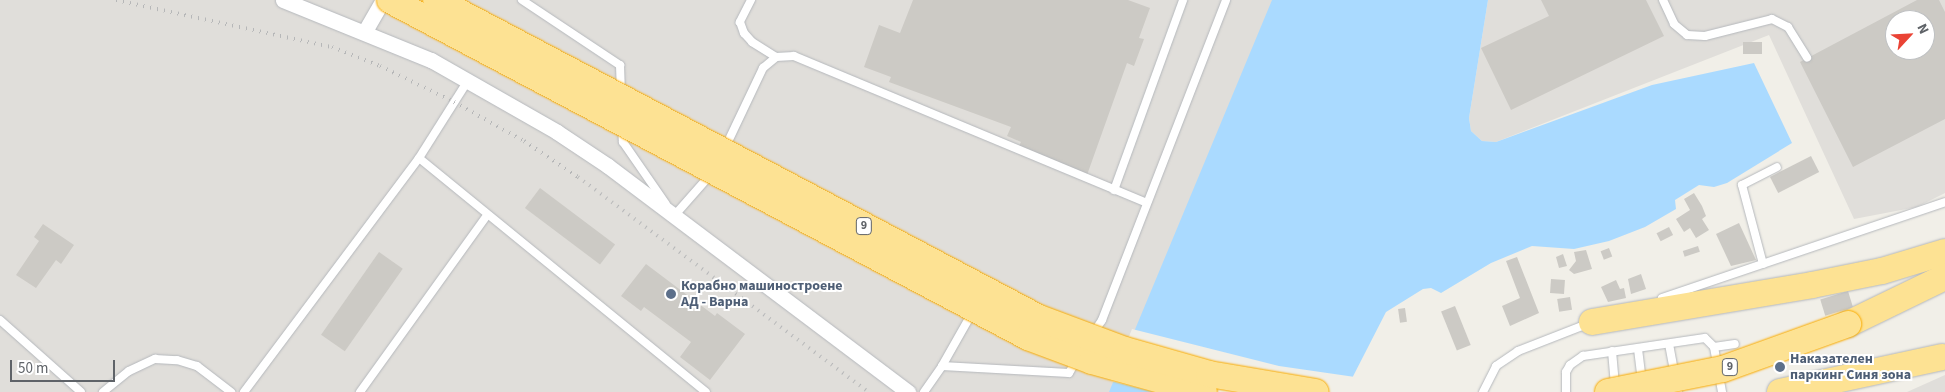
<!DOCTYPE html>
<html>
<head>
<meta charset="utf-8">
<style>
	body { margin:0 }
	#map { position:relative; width:1945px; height:392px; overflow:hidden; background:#f1efe8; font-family:"Source Sans 3",sans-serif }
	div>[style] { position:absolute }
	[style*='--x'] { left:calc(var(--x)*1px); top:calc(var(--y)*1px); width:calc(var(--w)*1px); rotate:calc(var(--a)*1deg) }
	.industrial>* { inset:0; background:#e0deda; transform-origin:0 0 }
	.water>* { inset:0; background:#aadaff }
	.pier>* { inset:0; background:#f1efe8 }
	.building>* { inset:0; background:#cccac5; transform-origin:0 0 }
	.roads { filter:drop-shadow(0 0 1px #b5b8bc) drop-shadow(0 0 1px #b5b8bc) }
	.lane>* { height:8px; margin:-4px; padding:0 4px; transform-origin:4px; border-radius:4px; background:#fff }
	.street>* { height:15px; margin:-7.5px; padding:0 7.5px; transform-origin:7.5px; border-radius:7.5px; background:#fff }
	.highway>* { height:26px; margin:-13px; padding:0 13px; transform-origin:13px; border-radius:13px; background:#fde293 }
	.rail>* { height:4px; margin-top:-2px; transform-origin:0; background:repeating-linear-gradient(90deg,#b6b7b8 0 1px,transparent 0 7px) }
	.bridges { filter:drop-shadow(0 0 1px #f9ab00) drop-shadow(0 0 1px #f9ab00) }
	.highway-bridge>* { height:26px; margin:-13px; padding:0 13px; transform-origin:13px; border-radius:13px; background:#fde293 }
	.dots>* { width:14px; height:14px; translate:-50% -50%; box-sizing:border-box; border:2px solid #fff; border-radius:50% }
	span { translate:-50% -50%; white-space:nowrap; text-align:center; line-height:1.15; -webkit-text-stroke:4px #fff; paint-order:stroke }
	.shield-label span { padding:1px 4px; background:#fff; border:1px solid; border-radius:4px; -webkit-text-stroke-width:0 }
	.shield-label { font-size:12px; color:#5f6368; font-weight:700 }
	.service-label { font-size:14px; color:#4e5e75; font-weight:700 }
	.left { translate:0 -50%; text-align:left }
	.north { position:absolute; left:1885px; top:10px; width:50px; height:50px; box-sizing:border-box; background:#fff; border:1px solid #bfc1c3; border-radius:50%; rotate:65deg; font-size:14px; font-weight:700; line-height:20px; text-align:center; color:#5f6368 }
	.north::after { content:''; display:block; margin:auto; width:18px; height:22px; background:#ea4335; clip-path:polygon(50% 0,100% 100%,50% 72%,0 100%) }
	.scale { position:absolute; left:10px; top:360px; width:105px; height:22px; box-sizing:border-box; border:2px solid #5f6368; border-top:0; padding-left:6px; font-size:15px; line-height:18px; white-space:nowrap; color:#5f6368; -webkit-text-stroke:4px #fff; paint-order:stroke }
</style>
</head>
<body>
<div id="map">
	<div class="industrial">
		<div style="left:0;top:0;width:1272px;height:392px"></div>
		<div style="clip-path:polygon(evenodd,1488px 0,1945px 0,1945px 193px,1917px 207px,1854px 219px,1769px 35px,1496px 142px,1482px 141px,1471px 131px,1469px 118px,1488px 0,1895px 20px,1925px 20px,1925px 50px,1895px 50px,1895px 20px)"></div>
		<div style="clip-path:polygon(1945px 375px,1945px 392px,1907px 392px)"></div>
	</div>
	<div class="water">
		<div style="clip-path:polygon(1272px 0,1488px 0,1469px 118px,1471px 131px,1482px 141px,1496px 142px,1652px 85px,1754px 63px,1792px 143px,1727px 183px,1714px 187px,1699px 185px,1675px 200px,1676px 209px,1645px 227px,1609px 241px,1574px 249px,1532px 246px,1491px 263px,1441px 293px,1431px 288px,1423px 289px,1386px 312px,1345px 392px,1109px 392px)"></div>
	</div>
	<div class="pier">
		<div style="clip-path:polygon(1132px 329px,1279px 366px,1355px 377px,1348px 392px,1154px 392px,1111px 381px)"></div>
	</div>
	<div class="building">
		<div style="clip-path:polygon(913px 0,1128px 0,1150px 8px,1139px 38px,1144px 39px,1134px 66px,1127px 63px,1087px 175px,1018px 148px,1021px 142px,1007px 136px,1011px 127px,889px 82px,891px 77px,864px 67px,879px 25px,900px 33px)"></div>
		<div style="clip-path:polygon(1541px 0,1646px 0,1664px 36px,1511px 110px,1481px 48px,1549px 16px)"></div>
		<div style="clip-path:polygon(evenodd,1917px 0,1939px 0,1945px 12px,1945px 119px,1853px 167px,1800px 62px,1917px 0,1895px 20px,1925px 20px,1925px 50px,1895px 50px,1895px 20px)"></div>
		<div style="left:1762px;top:42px;width:12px;height:19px;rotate:90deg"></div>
		<div style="left:1811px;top:156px;width:18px;height:46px;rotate:63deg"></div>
		<div style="left:540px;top:188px;width:94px;height:25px;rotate:37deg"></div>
		<div style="clip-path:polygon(1694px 193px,1702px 206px,1706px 216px,1702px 219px,1709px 230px,1696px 238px,1690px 228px,1684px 232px,1676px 219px,1690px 210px,1684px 199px)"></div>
		<div style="clip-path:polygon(1739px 223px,1756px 260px,1731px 266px,1716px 234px)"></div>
		<div style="clip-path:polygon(43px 224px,74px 245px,61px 264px,56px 260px,36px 288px,16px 275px,39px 241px,34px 237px)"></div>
		<div style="left:1669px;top:227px;width:9px;height:14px;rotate:63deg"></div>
		<div style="left:1698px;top:246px;width:6px;height:16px;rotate:72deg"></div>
		<div style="left:1609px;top:248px;width:9px;height:9px;rotate:69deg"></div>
		<div style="clip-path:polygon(1586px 250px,1592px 269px,1574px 274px,1569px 270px,1576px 261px,1574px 252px)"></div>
		<div style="left:379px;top:252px;width:29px;height:101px;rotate:35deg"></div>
		<div style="clip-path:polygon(1563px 254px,1567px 266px,1559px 268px,1556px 257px)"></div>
		<div style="clip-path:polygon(1517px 257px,1539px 313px,1510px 326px,1502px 306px,1520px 298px,1506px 261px)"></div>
		<div style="clip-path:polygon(646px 264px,715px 316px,717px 313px,745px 334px,710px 380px,680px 357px,691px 342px,644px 307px,641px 311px,621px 296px)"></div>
		<div style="clip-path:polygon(1641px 274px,1646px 289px,1631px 294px,1628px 279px)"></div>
		<div style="left:1551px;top:279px;width:14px;height:14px;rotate:4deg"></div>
		<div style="clip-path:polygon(1616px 280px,1620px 289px,1624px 288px,1626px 298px,1608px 302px,1601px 287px)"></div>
		<div style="left:1848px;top:291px;width:17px;height:29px;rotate:73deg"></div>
		<div style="left:1570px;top:297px;width:13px;height:13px;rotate:81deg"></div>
		<div style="left:1455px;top:306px;width:42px;height:15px;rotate:68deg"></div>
		<div style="left:1405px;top:308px;width:14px;height:7px;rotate:82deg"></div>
	</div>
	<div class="roads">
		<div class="lane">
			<div style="--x:522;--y:0;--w:118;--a:33.6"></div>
			<div style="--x:620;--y:65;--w:28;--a:88"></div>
			<div style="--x:751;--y:0;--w:25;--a:117"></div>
			<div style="--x:740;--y:22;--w:12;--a:70"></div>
			<div style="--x:744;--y:33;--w:12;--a:48"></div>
			<div style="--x:752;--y:42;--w:28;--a:32"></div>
			<div style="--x:1663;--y:0;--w:26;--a:65"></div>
			<div style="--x:1674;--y:24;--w:17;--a:40"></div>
			<div style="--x:1687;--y:35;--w:18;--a:3"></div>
			<div style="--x:1705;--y:36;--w:69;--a:-14.2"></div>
			<div style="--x:1772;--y:19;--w:18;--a:27"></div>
			<div style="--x:1788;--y:27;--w:36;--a:58"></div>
			<div style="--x:622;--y:129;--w:13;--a:86"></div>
			<div style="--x:623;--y:142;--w:75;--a:55.3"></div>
			<div style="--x:725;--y:148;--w:89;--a:-64.6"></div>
			<div style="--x:763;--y:68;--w:17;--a:-40"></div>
			<div style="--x:776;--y:57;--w:18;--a:-3"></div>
			<div style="--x:794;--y:56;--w:382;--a:22.6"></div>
			<div style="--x:419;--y:158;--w:370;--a:39.2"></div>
			<div style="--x:1114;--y:190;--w:202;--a:-70"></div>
			<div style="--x:674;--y:216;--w:56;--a:-48.6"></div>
			<div style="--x:1763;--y:264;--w:82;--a:-104.9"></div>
			<div style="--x:1742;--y:185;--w:39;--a:-27"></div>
			<div style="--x:1662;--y:298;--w:299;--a:-18.7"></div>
			<div style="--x:0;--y:320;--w:108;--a:41.6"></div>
			<div style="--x:1092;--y:335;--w:18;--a:-56"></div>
			<div style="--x:1102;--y:320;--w:343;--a:-68.8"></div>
			<div style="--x:1669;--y:344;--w:49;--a:79.4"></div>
			<div style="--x:1714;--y:347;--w:21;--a:-8"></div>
			<div style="--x:1638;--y:349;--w:33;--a:83"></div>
			<div style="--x:1612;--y:351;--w:36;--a:85"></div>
			<div style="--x:942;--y:366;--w:61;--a:-60.5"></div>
			<div style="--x:103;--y:392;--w:33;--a:-39"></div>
			<div style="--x:129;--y:371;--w:29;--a:-25"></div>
			<div style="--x:155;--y:359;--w:22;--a:3"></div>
			<div style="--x:177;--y:360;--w:21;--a:17"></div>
			<div style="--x:197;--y:366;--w:43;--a:37.4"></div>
			<div style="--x:244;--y:392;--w:292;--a:-53.2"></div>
			<div style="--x:419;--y:158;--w:93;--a:-57.7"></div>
			<div style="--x:360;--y:392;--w:218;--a:-54.3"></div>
			<div style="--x:924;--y:392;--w:32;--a:-55"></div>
			<div style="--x:942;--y:366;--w:127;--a:3.2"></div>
			<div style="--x:1069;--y:373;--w:16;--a:-60"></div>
			<div style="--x:1483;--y:392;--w:29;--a:-63"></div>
			<div style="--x:1496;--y:366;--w:27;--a:-34"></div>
			<div style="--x:1518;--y:351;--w:77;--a:-21.3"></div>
			<div style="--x:1566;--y:392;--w:20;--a:-90"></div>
			<div style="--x:1566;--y:372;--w:8;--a:-60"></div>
			<div style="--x:1570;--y:365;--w:16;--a:-35"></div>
			<div style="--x:1583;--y:356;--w:123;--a:-8.4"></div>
			<div style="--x:1705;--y:338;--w:13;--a:45"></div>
			<div style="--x:1714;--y:347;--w:46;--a:79.9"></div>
		</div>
		<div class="street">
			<div style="--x:283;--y:0;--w:160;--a:22.1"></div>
			<div style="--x:431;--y:60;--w:145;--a:29.7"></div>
			<div style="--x:557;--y:132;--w:61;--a:33.7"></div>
			<div style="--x:608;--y:166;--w:376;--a:37"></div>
			<div style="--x:365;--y:31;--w:36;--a:-60"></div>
		</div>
		<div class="highway">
			<div style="--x:1592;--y:322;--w:223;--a:-9.5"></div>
			<div style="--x:1812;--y:285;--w:71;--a:-11.3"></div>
			<div style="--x:1882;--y:271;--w:66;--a:-16.8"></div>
			<div style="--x:1848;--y:324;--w:108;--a:-25.9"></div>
			<div style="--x:1780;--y:392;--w:166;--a:-12.2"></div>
		</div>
	</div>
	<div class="rail">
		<div style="--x:116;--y:0;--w:221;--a:12.3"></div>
		<div style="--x:332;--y:47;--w:52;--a:21.6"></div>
		<div style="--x:380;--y:66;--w:82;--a:25.9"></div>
		<div style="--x:454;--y:102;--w:80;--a:29.1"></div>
		<div style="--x:524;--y:141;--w:65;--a:33.7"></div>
		<div style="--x:578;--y:177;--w:362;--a:36.5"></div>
	</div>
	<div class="bridges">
		<div class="highway-bridge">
			<div style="--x:390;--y:0;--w:722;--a:27.84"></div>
			<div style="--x:1028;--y:337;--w:68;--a:20.6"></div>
			<div style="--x:1092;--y:361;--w:116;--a:15.5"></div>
			<div style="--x:436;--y:0;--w:682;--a:27.81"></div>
			<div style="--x:1039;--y:318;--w:92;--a:20.4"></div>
			<div style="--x:1125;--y:350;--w:87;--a:15.9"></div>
			<div style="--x:1209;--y:374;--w:108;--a:9.6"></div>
			<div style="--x:1608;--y:392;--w:117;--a:-11.3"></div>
			<div style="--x:1723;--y:369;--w:133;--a:-19.8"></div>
		</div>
	</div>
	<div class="dots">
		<div style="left:671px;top:294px;background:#5c6f8a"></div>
		<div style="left:1780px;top:367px;background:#5c6f8a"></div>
	</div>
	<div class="shield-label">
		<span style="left:864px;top:226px">9</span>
		<span style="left:1730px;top:367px">9</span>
	</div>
	<div class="service-label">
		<span class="left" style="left:681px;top:294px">Корабно машиностроене<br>АД - Варна</span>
		<span class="left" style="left:1790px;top:367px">Наказателен<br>паркинг Синя зона</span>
	</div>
	<div class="north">N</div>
	<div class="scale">50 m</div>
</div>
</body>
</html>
